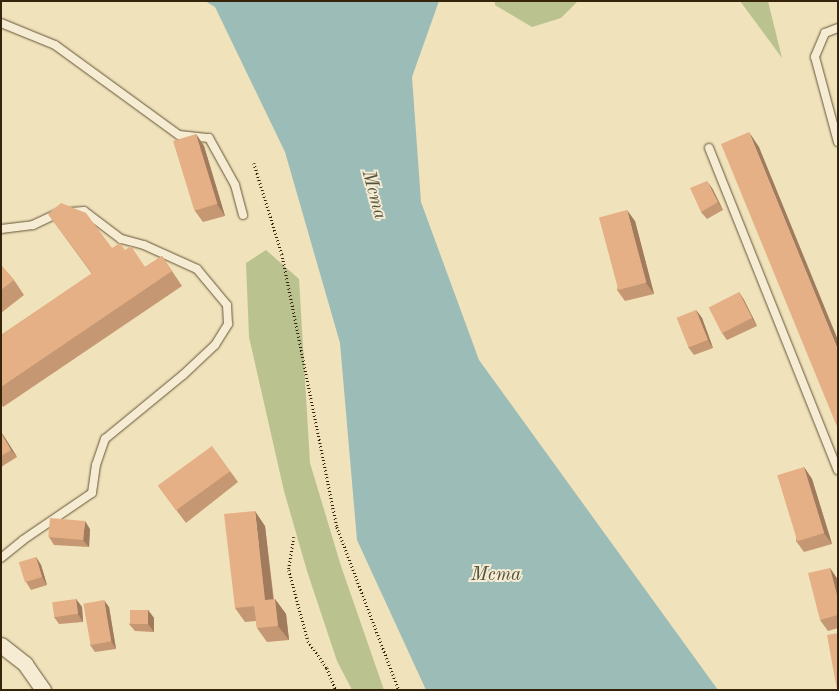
<!DOCTYPE html>
<html>
<head>
<meta charset="utf-8">
<style>
	body { margin:0 }
	#map { position:relative; width:839px; height:691px; overflow:hidden; background:#f0e2bb; font-family:"Old Standard TT",serif }
	div>[style] { position:absolute }
	[style*='--x'] { left:calc(var(--x)*1px); top:calc(var(--y)*1px); width:calc(var(--w)*1px); rotate:calc(var(--a)*1deg) }
	.green>* { inset:0; background:#bac390 }
	.water>* { inset:0; background:#9cbcb7 }
	.path>* { height:2.5px; margin-top:-1.25px; transform-origin:0; background:repeating-linear-gradient(90deg,#352409 0 1px,transparent 0 3.5px) }
	.roads { filter:drop-shadow(0 0 1px #645436) drop-shadow(0 0 1px #645436) }
	.lane>* { height:8px; margin:-4px; padding:0 4px; transform-origin:4px; border-radius:4px; background:#f5ecd3 }
	.street>* { height:15px; margin:-7.5px; padding:0 7.5px; transform-origin:7.5px; border-radius:7.5px; background:#f5ecd3 }
	.wall>* { inset:0; background:#c59772 }
	.shaded-wall>* { inset:0; background:#a07b5d }
	.building>* { inset:0; background:#e5b085; transform-origin:0 0 }
	span { translate:-50% -50%; white-space:nowrap; text-align:center; line-height:1.15; -webkit-text-stroke:4px #f5ecd3; paint-order:stroke }
	.water-label { font-size:19px; color:#54523d; font-style:italic }
	.frame { position:absolute; inset:0; border:2px solid #352409; pointer-events:none }
</style>
</head>
<body>
<div id="map">
	<div class="green">
		<div style="clip-path:polygon(495px 1px,578px 1px,561px 18px,532px 27px,495px 5px)"></div>
		<div style="clip-path:polygon(740px 1px,768px 1px,782px 58px)"></div>
		<div style="clip-path:polygon(266px 250px,299px 279px,310px 463px,341px 566px,384px 690px,352px 690px,337px 661px,307px 571px,284px 491px,249px 337px,246px 263px)"></div>
	</div>
	<div class="water">
		<div style="clip-path:polygon(205px 1px,439px 1px,412px 77px,421px 202px,479px 360px,718px 690px,426px 690px,357px 540px,340px 343px,285px 152px,215px 7px)"></div>
	</div>
	<div class="path">
		<div style="--x:254;--y:163;--w:95;--a:72.9"></div>
		<div style="--x:282;--y:254;--w:278;--a:78.6"></div>
		<div style="--x:337;--y:527;--w:174;--a:69.2"></div>
		<div style="--x:294;--y:537;--w:33;--a:99"></div>
		<div style="--x:289;--y:570;--w:73;--a:75"></div>
		<div style="--x:308;--y:641;--w:33;--a:55"></div>
		<div style="--x:327;--y:668;--w:24;--a:68"></div>
	</div>
	<div class="roads">
		<div class="lane">
			<div style="--x:1;--y:23;--w:58;--a:22.2"></div>
			<div style="--x:55;--y:45;--w:153;--a:36"></div>
			<div style="--x:179;--y:135;--w:30;--a:6"></div>
			<div style="--x:209;--y:138;--w:54;--a:61"></div>
			<div style="--x:235;--y:185;--w:31;--a:75"></div>
			<div style="--x:838;--y:28;--w:14;--a:159"></div>
			<div style="--x:825;--y:33;--w:26;--a:113"></div>
			<div style="--x:815;--y:57;--w:88;--a:74.9"></div>
			<div style="--x:709;--y:148;--w:347;--a:68.2"></div>
			<div style="--x:1;--y:229;--w:32;--a:-7"></div>
			<div style="--x:33;--y:225;--w:29;--a:-25"></div>
			<div style="--x:1;--y:558;--w:28;--a:-39"></div>
			<div style="--x:23;--y:540;--w:83;--a:-34.3"></div>
			<div style="--x:92;--y:493;--w:28;--a:-82"></div>
			<div style="--x:96;--y:465;--w:28;--a:-71"></div>
			<div style="--x:105;--y:439;--w:101;--a:-39.4"></div>
			<div style="--x:183;--y:375;--w:44;--a:-43.2"></div>
			<div style="--x:215;--y:345;--w:25;--a:-58"></div>
			<div style="--x:228;--y:324;--w:19;--a:-93"></div>
			<div style="--x:227;--y:305;--w:47;--a:-129.8"></div>
			<div style="--x:197;--y:269;--w:58;--a:-155.6"></div>
			<div style="--x:144;--y:245;--w:24;--a:-165"></div>
			<div style="--x:121;--y:239;--w:46;--a:-142.9"></div>
			<div style="--x:84;--y:211;--w:14;--a:176"></div>
		</div>
		<div class="street">
			<div style="--x:1;--y:645;--w:31;--a:38"></div>
			<div style="--x:25;--y:664;--w:32;--a:55"></div>
		</div>
	</div>
	<div class="wall">
		<div style="clip-path:polygon(196px 134px,204px 146px,225px 216px,203px 222px,195px 211px)"></div>
		<div style="clip-path:polygon(712px 188px,723px 210px,707px 219px,701px 212px)"></div>
		<div style="clip-path:polygon(48px 214px,112px 248px,125px 250px,145px 267px,162px 256px,182px 286px,3px 407px,1px 404px,1px 335px,92px 274px)"></div>
		<div style="clip-path:polygon(635px 221px,654px 294px,625px 301px,617px 290px)"></div>
		<div style="clip-path:polygon(1px 265px,14px 280px,24px 295px,1px 313px)"></div>
		<div style="clip-path:polygon(739px 292px,744px 300px,757px 326px,727px 340px,722px 333px)"></div>
		<div style="clip-path:polygon(696px 310px,702px 318px,713px 348px,694px 355px,688px 347px)"></div>
		<div style="clip-path:polygon(1px 432px,17px 457px,1px 467px)"></div>
		<div style="clip-path:polygon(804px 467px,812px 479px,832px 544px,804px 552px,796px 541px)"></div>
		<div style="clip-path:polygon(230px 471px,238px 482px,186px 523px,159px 487px)"></div>
		<div style="clip-path:polygon(265px 526px,274px 600px,275px 599px,286px 614px,289px 640px,267px 642px,257px 628px,256px 621px,245px 622px,235px 608px)"></div>
		<div style="clip-path:polygon(90px 529px,89px 547px,54px 545px,49px 537px)"></div>
		<div style="clip-path:polygon(36px 557px,41px 565px,47px 585px,31px 590px,26px 582px)"></div>
		<div style="clip-path:polygon(830px 568px,838px 580px,838px 628px,828px 631px,820px 620px)"></div>
		<div style="clip-path:polygon(76px 599px,82px 607px,83px 622px,59px 624px,54px 617px)"></div>
		<div style="clip-path:polygon(109px 607px,116px 649px,95px 652px,90px 645px)"></div>
		<div style="clip-path:polygon(148px 610px,154px 618px,154px 632px,135px 631px,129px 624px)"></div>
	</div>
	<div class="shaded-wall">
		<div style="clip-path:polygon(749px 132px,759px 147px,838px 340px,838px 350px)"></div>
		<div style="clip-path:polygon(196px 134px,204px 146px,225px 216px,217px 204px)"></div>
		<div style="clip-path:polygon(707px 181px,712px 188px,723px 210px,718px 202px)"></div>
		<div style="clip-path:polygon(627px 210px,635px 221px,654px 294px,646px 283px)"></div>
		<div style="clip-path:polygon(739px 292px,744px 300px,757px 326px,752px 318px)"></div>
		<div style="clip-path:polygon(696px 310px,702px 318px,713px 348px,708px 340px)"></div>
		<div style="clip-path:polygon(1px 432px,4px 436px,17px 457px,11px 450px)"></div>
		<div style="clip-path:polygon(804px 467px,812px 479px,832px 544px,824px 533px)"></div>
		<div style="clip-path:polygon(255px 511px,265px 526px,275px 615px,265px 600px)"></div>
		<div style="clip-path:polygon(85px 521px,90px 529px,89px 547px,83px 540px)"></div>
		<div style="clip-path:polygon(36px 557px,41px 565px,47px 585px,42px 577px)"></div>
		<div style="clip-path:polygon(830px 568px,838px 580px,838px 599px)"></div>
		<div style="clip-path:polygon(76px 599px,82px 607px,83px 622px,78px 614px)"></div>
		<div style="clip-path:polygon(275px 599px,286px 614px,289px 640px,278px 626px)"></div>
		<div style="clip-path:polygon(104px 600px,109px 607px,116px 649px,111px 641px)"></div>
		<div style="clip-path:polygon(148px 610px,154px 618px,154px 632px,148px 624px)"></div>
	</div>
	<div class="building">
		<div style="clip-path:polygon(749px 132px,838px 350px,838px 429px,721px 144px)"></div>
		<div style="left:196px;top:134px;width:73px;height:24px;rotate:73deg"></div>
		<div style="clip-path:polygon(707px 181px,718px 202px,701px 212px,690px 188px)"></div>
		<div style="clip-path:polygon(61px 203px,86px 213px,112px 248px,120px 243px,125px 250px,131px 246px,145px 267px,162px 256px,172px 271px,1px 387px,1px 335px,92px 273px,48px 214px)"></div>
		<div style="left:627px;top:210px;width:75px;height:29px;rotate:75deg"></div>
		<div style="clip-path:polygon(1px 265px,14px 280px,1px 290px)"></div>
		<div style="left:739px;top:292px;width:29px;height:34px;rotate:63deg"></div>
		<div style="left:696px;top:310px;width:32px;height:21px;rotate:68deg"></div>
		<div style="clip-path:polygon(1px 433px,11px 450px,1px 456px)"></div>
		<div style="left:212px;top:446px;width:31px;height:67px;rotate:54deg"></div>
		<div style="left:804px;top:467px;width:69px;height:28px;rotate:73deg"></div>
		<div style="clip-path:polygon(255px 511px,265px 600px,275px 599px,278px 626px,257px 628px,254px 606px,235px 608px,224px 514px)"></div>
		<div style="left:50px;top:518px;width:35px;height:19px;rotate:5deg"></div>
		<div style="left:36px;top:557px;width:21px;height:18px;rotate:73deg"></div>
		<div style="clip-path:polygon(830px 568px,838px 599px,838px 615px,820px 620px,808px 573px)"></div>
		<div style="left:76px;top:599px;width:15px;height:24px;rotate:82deg"></div>
		<div style="left:104px;top:600px;width:42px;height:21px;rotate:80deg"></div>
		<div style="left:130px;top:610px;width:18px;height:14px"></div>
		<div style="clip-path:polygon(838px 633px,838px 690px,837px 690px,827px 635px)"></div>
	</div>
	<div class="water-label">
		<span style="left:373px;top:195px;rotate:75deg">Мста</span>
		<span style="left:496px;top:576px">Мста</span>
	</div>
	<div class="frame"></div>
</div>
</body>
</html>
